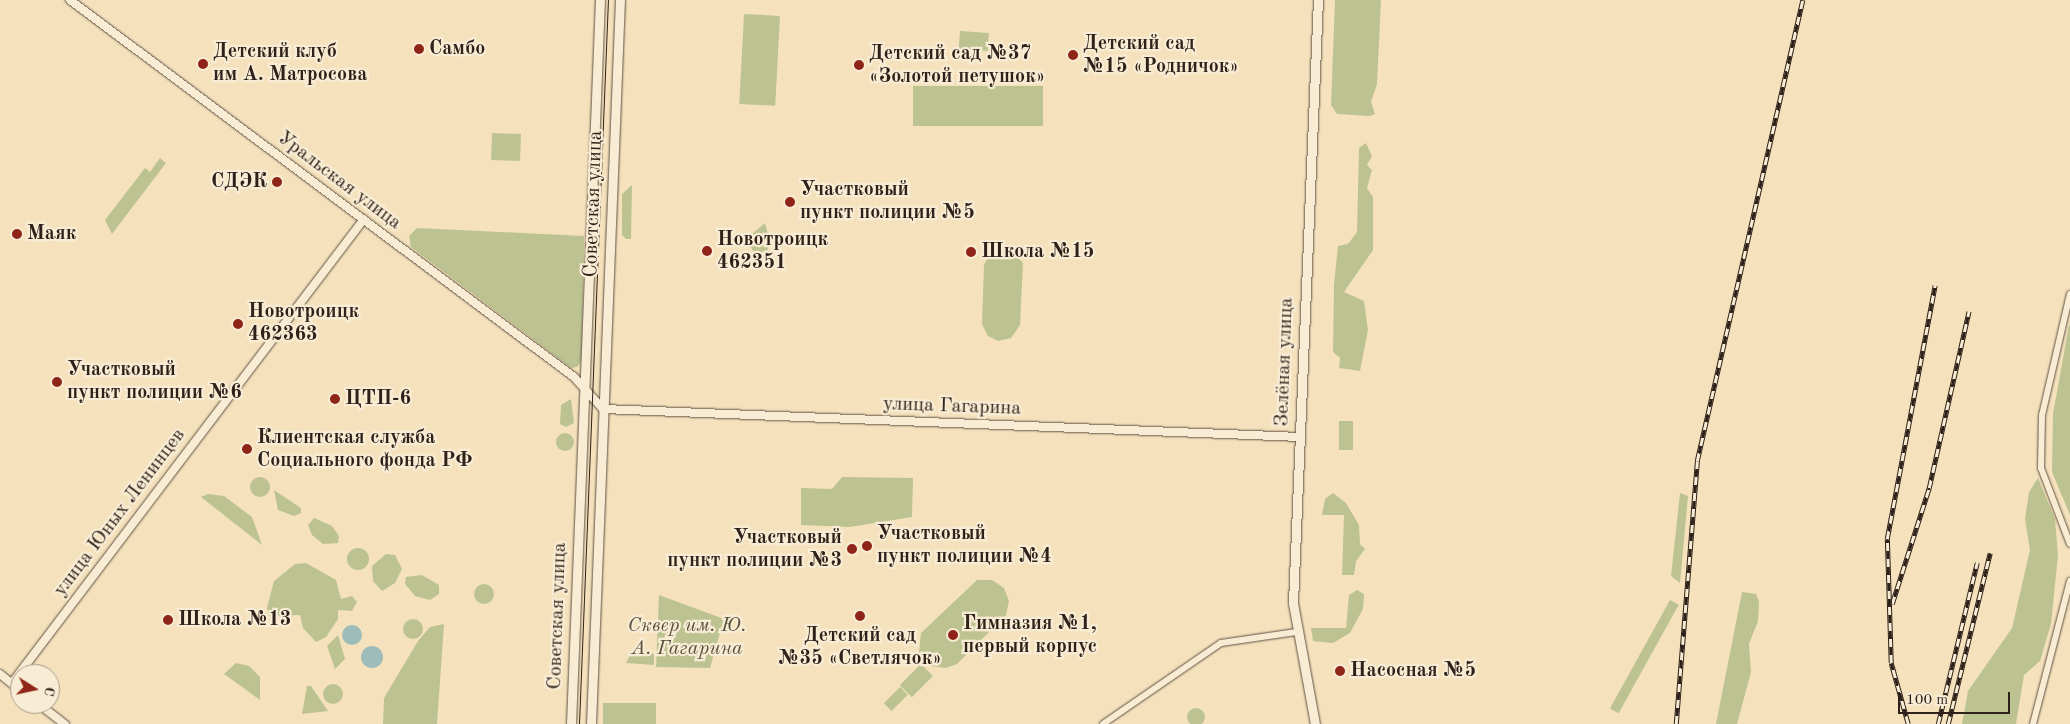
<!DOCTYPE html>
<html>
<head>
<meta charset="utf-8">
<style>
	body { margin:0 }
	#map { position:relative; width:2070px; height:724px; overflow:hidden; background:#f5e2bd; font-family:"Old Standard TT",serif }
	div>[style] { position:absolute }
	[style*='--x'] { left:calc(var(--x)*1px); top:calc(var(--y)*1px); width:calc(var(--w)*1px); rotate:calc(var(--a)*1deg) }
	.green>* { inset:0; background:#bcc391; transform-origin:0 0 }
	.round { border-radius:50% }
	.water>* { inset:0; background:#9ebcb9 }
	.roads { filter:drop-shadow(0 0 1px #605143) drop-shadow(0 0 1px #605143) }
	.minor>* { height:6px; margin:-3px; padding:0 3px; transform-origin:3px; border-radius:3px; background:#f8ecd4 }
	.tertiary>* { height:8px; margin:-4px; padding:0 4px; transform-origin:4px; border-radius:4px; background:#f8ecd4 }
	.secondary>* { height:9px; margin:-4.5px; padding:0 4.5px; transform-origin:4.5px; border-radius:4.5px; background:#f8ecd4 }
	.tram>* { height:1px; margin:-0.5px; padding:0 0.5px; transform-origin:0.5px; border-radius:0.5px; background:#2e211a }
	.rail>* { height:4.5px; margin-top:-2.25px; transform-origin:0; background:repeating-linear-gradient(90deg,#f8ecd4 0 8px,#2e211a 0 16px); box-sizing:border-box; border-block:1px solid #2e211a }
	.dots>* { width:14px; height:14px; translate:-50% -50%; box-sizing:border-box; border:2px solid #f8ecd4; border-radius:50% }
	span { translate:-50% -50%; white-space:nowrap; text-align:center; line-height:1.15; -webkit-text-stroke:4.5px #f8ecd4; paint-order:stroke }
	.poi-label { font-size:20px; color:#2e211a; font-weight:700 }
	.left { translate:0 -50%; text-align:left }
	.right { translate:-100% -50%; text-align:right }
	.street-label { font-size:20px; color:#2e211a }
	.park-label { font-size:20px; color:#59523e; font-style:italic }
	.north { position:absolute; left:10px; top:664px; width:50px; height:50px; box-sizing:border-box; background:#f8ecd4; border:1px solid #a79b8a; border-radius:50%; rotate:100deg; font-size:14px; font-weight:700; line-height:20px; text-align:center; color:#2e211a }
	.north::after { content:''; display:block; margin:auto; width:18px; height:22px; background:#8f2418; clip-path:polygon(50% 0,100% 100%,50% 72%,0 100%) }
	.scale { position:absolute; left:1898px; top:692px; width:112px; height:22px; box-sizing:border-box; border:2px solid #2e211a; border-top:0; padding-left:6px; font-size:15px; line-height:18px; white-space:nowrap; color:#2e211a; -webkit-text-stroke:4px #f8ecd4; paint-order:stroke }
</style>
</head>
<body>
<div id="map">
	<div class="green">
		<div style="clip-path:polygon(1335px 0,1381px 0,1377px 84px,1371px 102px,1375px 114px,1370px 116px,1337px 114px,1331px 105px)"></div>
		<div style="left:744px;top:14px;width:36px;height:90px;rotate:3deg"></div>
		<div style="left:960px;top:31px;width:29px;height:18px;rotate:4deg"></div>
		<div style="left:913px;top:86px;width:130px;height:40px"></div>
		<div style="left:492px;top:133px;width:29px;height:27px;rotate:2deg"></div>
		<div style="clip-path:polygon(1366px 143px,1372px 156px,1367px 165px,1372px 170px,1367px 188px,1373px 197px,1373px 250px,1344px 292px,1364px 301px,1368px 330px,1360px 371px,1339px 368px,1340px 358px,1333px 352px,1334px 284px,1338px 246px,1348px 244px,1357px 232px,1359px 148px)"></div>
		<div style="clip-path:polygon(160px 158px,166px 163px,112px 234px,105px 220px,145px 168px,150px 172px)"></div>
		<div style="clip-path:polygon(632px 185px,631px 239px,626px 239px,622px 235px,622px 194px)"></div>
		<div style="clip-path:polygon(826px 186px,880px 188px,879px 197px,818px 195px,818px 189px)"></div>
		<div style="clip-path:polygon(765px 223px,770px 241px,767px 251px,755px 253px,745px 240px)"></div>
		<div style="clip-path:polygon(417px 228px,584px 236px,582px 360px,577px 367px,571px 368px,411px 247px,409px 236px)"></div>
		<div style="clip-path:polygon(1009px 247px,1023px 263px,1020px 325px,1011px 338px,998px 341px,988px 336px,982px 324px,984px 265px,991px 251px)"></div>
		<div style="clip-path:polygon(2069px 325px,2070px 326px,2070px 515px,2052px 472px,2053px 414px)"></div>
		<div style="clip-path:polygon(571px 399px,574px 423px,566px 427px,560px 424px,561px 405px)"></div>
		<div style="left:1339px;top:421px;width:14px;height:29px"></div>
		<div class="round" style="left:556px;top:433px;width:18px;height:18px"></div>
		<div class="round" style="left:250px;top:477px;width:20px;height:20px"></div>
		<div style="clip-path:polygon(842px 477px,913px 478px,912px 517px,850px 527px,801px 525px,801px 488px,832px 489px)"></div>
		<div style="clip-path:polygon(2038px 478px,2055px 519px,2058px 555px,2051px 624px,2040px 661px,2024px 675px,2016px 724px,1962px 724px,1968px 691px,2012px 628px,2030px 550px,2025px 519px,2029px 492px)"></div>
		<div style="clip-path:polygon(274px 490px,301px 508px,301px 513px,294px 516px,278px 510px)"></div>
		<div style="clip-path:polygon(1333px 493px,1346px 503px,1359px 525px,1360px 544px,1365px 549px,1356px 561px,1354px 575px,1342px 575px,1344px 515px,1322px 515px,1325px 499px)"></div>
		<div style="clip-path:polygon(1680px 493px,1688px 496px,1680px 583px,1671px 576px)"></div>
		<div style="clip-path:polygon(208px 494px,224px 496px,252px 517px,262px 545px,201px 497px)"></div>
		<div style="clip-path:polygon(314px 518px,332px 526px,339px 536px,338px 543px,323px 544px,312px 535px,308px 525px)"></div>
		<div class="round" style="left:347px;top:548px;width:22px;height:22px"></div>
		<div style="clip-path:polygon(386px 554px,395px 555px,402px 569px,395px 583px,382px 591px,373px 581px,372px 566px)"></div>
		<div style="clip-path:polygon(306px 563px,336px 580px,341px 599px,352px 596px,357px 602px,352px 611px,338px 610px,338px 619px,326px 637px,316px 642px,303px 628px,300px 615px,269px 616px,267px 608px,274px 581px,295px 564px)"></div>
		<div style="clip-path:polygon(422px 575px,439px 585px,439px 594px,430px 600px,415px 596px,405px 584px,406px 577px)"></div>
		<div style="clip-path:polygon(977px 580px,992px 580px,1004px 588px,1009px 601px,1006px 615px,957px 664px,946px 668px,931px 666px,919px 653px,921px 633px)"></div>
		<div class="round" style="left:474px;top:584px;width:20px;height:20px"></div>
		<div style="clip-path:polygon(1357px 590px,1364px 594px,1363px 609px,1350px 633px,1333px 643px,1313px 641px,1311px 628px,1346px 628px,1349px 595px)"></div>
		<div style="clip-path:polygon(1742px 592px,1756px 594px,1759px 602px,1758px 621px,1749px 644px,1751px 672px,1737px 724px,1716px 724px)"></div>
		<div style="clip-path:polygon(659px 595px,724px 619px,710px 668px,656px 667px)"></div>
		<div style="left:1670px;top:600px;width:10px;height:124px;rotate:29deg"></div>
		<div class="round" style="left:403px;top:619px;width:20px;height:20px"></div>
		<div style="clip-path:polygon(444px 624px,437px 724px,383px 724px,384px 698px,418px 641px,430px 627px)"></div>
		<div style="clip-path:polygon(338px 635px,345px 659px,335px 669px,327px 646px)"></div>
		<div style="clip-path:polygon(632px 651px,654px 654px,654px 665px,626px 663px)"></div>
		<div style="clip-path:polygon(236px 663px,249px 666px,260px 677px,260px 700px,224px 674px)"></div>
		<div style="left:921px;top:664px;width:17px;height:30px;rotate:45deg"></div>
		<div class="round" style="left:323px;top:684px;width:20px;height:20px"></div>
		<div style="clip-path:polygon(307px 686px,311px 686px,328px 711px,302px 714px)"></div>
		<div style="left:900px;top:687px;width:11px;height:23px;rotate:45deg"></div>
		<div style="left:603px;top:703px;width:53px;height:21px"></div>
		<div class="round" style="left:1187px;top:708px;width:18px;height:18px"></div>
	</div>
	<div class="water">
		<div class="round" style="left:342px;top:625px;width:20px;height:20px"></div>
		<div class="round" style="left:361px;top:646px;width:22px;height:22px"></div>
	</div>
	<div class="roads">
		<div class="minor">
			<div style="--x:2070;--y:294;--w:124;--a:103"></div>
			<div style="--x:2042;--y:415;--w:53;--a:91.1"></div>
			<div style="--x:2041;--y:468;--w:81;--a:69.1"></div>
			<div style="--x:1103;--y:724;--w:143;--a:-34.5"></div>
			<div style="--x:1221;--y:643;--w:76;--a:-8.3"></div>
			<div style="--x:2033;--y:724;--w:148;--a:-75.5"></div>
		</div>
		<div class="tertiary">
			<div style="--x:70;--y:0;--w:629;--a:36.8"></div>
			<div style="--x:574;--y:377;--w:43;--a:47.8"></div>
			<div style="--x:603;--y:409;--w:697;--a:2.3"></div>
			<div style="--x:0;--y:674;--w:26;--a:39"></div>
			<div style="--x:12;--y:683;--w:582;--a:-52.82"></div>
			<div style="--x:39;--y:704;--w:33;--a:38"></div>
		</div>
		<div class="secondary">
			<div style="--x:571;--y:724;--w:725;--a:-87.71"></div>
			<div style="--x:591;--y:724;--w:725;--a:-87.71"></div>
			<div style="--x:1315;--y:724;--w:123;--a:-100.3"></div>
			<div style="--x:1293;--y:603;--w:604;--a:-87.63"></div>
		</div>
	</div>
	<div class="tram">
		<div style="--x:579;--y:724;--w:725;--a:-87.71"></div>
	</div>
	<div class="rail">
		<div style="--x:1892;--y:604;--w:122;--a:-72.3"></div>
		<div style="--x:1929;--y:488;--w:181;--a:-77.3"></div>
		<div style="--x:1676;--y:724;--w:264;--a:-85.4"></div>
		<div style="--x:1697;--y:461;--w:473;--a:-77.1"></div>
		<div style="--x:1908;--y:724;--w:63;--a:-105.6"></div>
		<div style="--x:1891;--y:663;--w:124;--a:-91.8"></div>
		<div style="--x:1887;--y:539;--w:258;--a:-79.3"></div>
		<div style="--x:1938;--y:724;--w:166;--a:-76.4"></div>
		<div style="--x:1948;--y:724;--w:176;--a:-76.2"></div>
	</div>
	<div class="dots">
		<div style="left:419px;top:49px;background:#8f2418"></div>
		<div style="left:1073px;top:55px;background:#8f2418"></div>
		<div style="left:203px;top:64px;background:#8f2418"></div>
		<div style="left:859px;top:65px;background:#8f2418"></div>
		<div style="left:277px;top:182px;background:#8f2418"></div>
		<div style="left:790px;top:202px;background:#8f2418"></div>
		<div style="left:17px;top:234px;background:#8f2418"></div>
		<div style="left:707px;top:251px;background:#8f2418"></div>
		<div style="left:971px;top:252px;background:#8f2418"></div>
		<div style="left:238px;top:324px;background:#8f2418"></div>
		<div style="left:57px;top:382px;background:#8f2418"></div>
		<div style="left:335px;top:399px;background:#8f2418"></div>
		<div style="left:247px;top:449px;background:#8f2418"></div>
		<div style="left:867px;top:546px;background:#8f2418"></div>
		<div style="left:852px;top:549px;background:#8f2418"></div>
		<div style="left:860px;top:616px;background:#8f2418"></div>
		<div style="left:168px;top:620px;background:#8f2418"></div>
		<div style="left:953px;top:635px;background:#8f2418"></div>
		<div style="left:1340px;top:671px;background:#8f2418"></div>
	</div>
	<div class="poi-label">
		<span class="left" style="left:1083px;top:56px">Детский сад<br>№15 «Родничок»</span>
		<span class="left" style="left:429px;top:49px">Самбо</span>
		<span class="left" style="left:213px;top:64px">Детский клуб<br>им А. Матросова</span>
		<span class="left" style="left:869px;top:66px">Детский сад №37<br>«Золотой петушок»</span>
		<span class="right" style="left:267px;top:182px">СДЭК</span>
		<span class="left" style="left:800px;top:202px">Участковый<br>пункт полиции №5</span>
		<span class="left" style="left:27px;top:234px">Маяк</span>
		<span class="left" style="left:717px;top:252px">Новотроицк<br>462351</span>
		<span class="left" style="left:981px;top:252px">Школа №15</span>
		<span class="left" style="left:248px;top:324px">Новотроицк<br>462363</span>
		<span class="left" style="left:67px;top:382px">Участковый<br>пункт полиции №6</span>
		<span class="left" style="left:345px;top:399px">ЦТП-6</span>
		<span class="left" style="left:257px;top:450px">Клиентская служба<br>Социального фонда РФ</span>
		<span class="left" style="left:877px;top:546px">Участковый<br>пункт полиции №4</span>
		<span class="right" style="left:842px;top:550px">Участковый<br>пункт полиции №3</span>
		<span class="left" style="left:178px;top:620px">Школа №13</span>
		<span class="left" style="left:963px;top:636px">Гимназия №1,<br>первый корпус</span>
		<span style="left:860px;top:648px">Детский сад<br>№35 «Светлячок»</span>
		<span class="left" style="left:1350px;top:671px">Насосная №5</span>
	</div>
	<div class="street-label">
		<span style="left:339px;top:181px;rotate:37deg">Уральская улица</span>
		<span style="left:594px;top:204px;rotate:-88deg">Советская улица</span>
		<span style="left:1285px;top:362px;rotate:-88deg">Зелёная улица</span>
		<span style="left:952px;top:407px;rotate:2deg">улица Гагарина</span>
		<span style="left:120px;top:513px;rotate:-53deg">улица Юных Ленинцев</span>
		<span style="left:558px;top:616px;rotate:-88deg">Советская улица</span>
	</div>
	<div class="park-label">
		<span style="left:687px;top:638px">Сквер им. Ю.<br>А. Гагарина</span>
	</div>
	<div class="north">С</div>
	<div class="scale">100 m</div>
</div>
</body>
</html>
